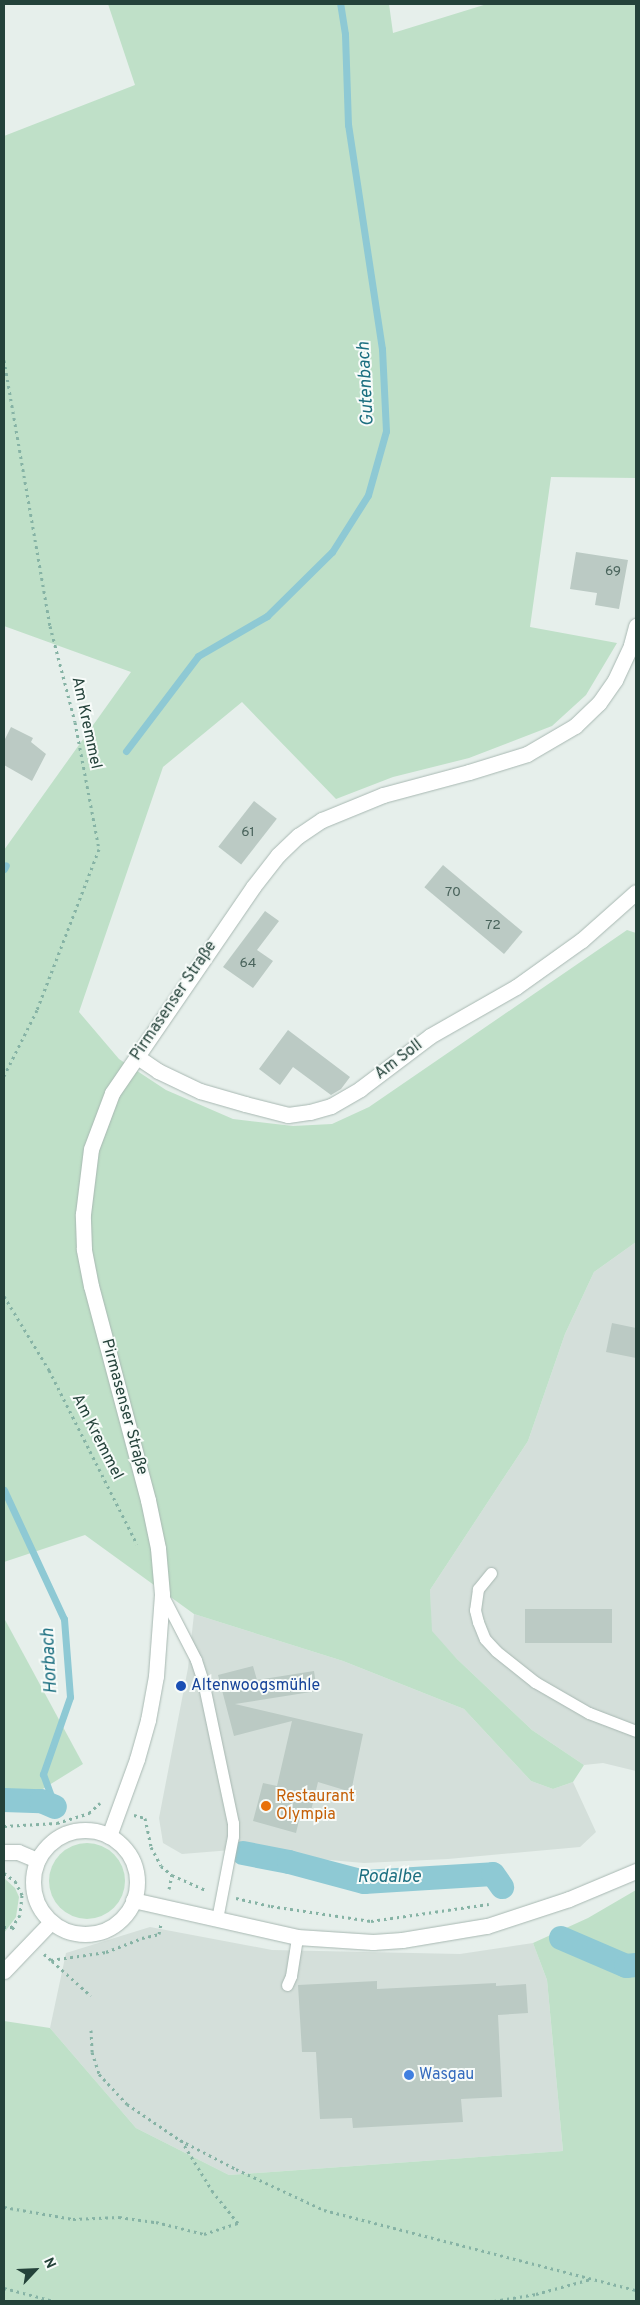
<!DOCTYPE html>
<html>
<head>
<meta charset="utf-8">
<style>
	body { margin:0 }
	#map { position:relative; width:640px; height:2305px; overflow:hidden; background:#e6efeb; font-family:Overpass,sans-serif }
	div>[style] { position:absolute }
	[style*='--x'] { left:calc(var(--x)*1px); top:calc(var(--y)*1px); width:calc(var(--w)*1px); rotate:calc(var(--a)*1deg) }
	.built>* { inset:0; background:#d4dfda }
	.green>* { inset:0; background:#bfe0c8 }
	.round { border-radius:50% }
	.stream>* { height:7px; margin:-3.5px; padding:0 3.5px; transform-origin:3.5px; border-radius:3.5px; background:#8ec9d4 }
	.canal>* { height:24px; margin:-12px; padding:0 12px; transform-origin:12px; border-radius:12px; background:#8ec9d4 }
	.building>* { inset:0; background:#bbcac4; transform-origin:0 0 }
	.path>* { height:3px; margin-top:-1.5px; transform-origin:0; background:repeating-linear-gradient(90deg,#86b3a5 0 2.5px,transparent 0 6.5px) }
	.roads { filter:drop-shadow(0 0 1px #a8b8b2) drop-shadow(0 0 1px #a8b8b2) }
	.service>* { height:11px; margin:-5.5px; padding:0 5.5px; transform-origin:5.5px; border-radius:5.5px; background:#fff }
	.minor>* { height:15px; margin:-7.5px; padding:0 7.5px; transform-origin:7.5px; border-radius:7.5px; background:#fff }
	.tertiary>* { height:15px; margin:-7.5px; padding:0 7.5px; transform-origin:7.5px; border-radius:7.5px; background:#fff }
	.secondary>* { height:15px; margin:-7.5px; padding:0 7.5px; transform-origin:7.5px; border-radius:7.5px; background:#fff }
	.secondary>.ring { margin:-7.5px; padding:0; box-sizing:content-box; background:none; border:15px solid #fff; border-radius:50% }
	.dots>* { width:14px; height:14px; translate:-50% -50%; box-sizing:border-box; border:2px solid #f7fbf9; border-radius:50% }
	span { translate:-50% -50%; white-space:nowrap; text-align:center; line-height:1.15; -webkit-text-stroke:4px #f7fbf9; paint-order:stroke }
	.number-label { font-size:14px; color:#4a645c }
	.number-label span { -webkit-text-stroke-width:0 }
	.street-label { font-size:16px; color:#24423a }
	.transit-label { font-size:16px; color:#164399 }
	.left { translate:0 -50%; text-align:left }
	.food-label { font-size:16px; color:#c56008 }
	.shop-label { font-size:16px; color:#366cbe }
	.water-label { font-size:18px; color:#1c6f80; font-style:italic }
	.frame { position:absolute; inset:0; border:5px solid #24423a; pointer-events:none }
	.north { position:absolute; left:10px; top:2245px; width:50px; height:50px; -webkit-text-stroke:4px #f7fbf9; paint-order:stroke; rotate:65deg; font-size:14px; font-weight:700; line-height:20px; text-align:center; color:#24423a }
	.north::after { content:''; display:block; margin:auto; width:18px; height:22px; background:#24423a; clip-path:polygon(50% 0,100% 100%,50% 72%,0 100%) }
</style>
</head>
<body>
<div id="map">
	<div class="built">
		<div style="clip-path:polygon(636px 1242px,636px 1771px,603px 1763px,584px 1765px,532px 1730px,457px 1659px,431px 1631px,430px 1590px,528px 1441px,565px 1334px,594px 1272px)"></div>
		<div style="clip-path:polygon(194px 1614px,343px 1661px,464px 1709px,531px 1781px,553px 1789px,573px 1782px,596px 1832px,580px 1847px,448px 1859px,364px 1863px,306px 1858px,244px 1849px,182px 1854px,163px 1843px,159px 1818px,188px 1668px)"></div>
		<div style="clip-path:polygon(150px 1927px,272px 1950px,460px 1954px,533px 1943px,547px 1980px,563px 2151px,229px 2175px,136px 2128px,50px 2028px,66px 1953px)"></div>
	</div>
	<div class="green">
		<div style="clip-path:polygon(108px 4px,389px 4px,393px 33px,487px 4px,636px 4px,636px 478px,551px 477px,530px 627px,617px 643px,586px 695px,552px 726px,469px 758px,393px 777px,336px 799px,242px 702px,163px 767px,79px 1012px,119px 1059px,166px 1090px,233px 1119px,293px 1126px,332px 1124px,369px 1107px,627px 930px,636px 933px,636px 1242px,594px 1272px,565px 1334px,528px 1441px,430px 1590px,432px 1631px,457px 1659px,532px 1730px,584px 1765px,573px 1782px,553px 1789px,531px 1781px,464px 1709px,343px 1661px,194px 1614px,85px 1535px,4px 1562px,4px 850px,131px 672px,4px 626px,4px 136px,135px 85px)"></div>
		<div style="clip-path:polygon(4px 1618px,83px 1764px,4px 1813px)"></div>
		<div class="round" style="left:49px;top:1843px;width:76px;height:76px"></div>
		<div style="clip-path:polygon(4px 1878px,15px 1888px,19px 1897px,16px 1917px,4px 1933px)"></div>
		<div style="clip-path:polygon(636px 1890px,636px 2301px,4px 2301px,4px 2021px,50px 2028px,136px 2128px,229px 2175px,563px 2151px,547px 1980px,533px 1943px,588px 1918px)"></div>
	</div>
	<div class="stream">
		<div style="--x:126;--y:751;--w:119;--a:-52.8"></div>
		<div style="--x:198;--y:656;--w:80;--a:-30.1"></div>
		<div style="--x:267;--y:616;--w:91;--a:-44.6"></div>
		<div style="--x:332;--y:552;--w:67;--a:-57.7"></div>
		<div style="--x:368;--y:495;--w:66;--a:-74.3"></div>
		<div style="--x:386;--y:431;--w:82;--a:-92.8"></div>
		<div style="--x:382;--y:349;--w:227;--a:-98.6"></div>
		<div style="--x:348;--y:125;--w:91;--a:-91.9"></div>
		<div style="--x:345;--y:34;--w:30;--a:-99"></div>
		<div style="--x:4;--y:869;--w:4;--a:-63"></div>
		<div style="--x:4;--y:1490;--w:142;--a:65.1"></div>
		<div style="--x:64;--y:1619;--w:78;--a:85.6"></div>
		<div style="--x:70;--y:1697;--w:82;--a:109.3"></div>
		<div style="--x:43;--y:1774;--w:35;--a:70"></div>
	</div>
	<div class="canal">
		<div style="--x:4;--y:1800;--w:37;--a:2"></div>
		<div style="--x:41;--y:1801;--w:15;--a:23"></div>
		<div style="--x:243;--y:1853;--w:47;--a:11.1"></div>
		<div style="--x:289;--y:1862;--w:78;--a:14.9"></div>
		<div style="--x:364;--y:1882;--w:129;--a:-3.5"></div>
		<div style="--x:493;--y:1874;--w:16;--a:55"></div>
		<div style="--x:561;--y:1938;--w:71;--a:23.3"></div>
		<div style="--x:626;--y:1966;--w:10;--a:-6"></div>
	</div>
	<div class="building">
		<div style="clip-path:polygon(576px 552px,628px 560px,619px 609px,595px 605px,597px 593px,570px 589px)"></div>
		<div style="clip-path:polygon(11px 727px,33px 738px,31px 742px,46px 754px,32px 781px,4px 765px,4px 741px)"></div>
		<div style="left:254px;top:801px;width:29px;height:58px;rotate:38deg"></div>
		<div style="left:443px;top:865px;width:104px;height:29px;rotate:40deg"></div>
		<div style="clip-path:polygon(265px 911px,279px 921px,257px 950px,273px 961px,253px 988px,223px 967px)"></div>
		<div style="clip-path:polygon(288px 1030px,350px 1077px,341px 1089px,331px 1095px,293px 1067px,280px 1085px,259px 1069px)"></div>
		<div style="clip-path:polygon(612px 1323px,636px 1328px,636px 1358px,606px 1352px)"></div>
		<div style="left:525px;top:1609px;width:87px;height:34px"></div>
		<div style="clip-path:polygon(253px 1666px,257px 1680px,314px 1671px,317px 1691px,235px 1704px,363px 1734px,351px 1792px,318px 1782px,310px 1815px,301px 1812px,296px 1833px,253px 1821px,263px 1783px,277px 1786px,292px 1721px,234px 1736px,218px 1675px)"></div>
		<div style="clip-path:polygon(377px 1981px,377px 1989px,496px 1983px,496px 1986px,526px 1984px,528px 2013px,498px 2015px,502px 2097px,461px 2099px,463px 2122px,353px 2128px,352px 2118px,320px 2119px,316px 2052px,302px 2052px,298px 1985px)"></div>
	</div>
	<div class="path">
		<div style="--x:4;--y:360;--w:270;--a:80.2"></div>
		<div style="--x:50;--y:626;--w:99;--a:75.4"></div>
		<div style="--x:75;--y:722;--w:129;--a:79.3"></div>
		<div style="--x:99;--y:849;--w:173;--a:111.1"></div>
		<div style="--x:37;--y:1010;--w:74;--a:116.6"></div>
		<div style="--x:4;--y:1296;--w:87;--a:58.7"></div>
		<div style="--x:49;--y:1370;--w:195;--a:63.2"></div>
		<div style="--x:134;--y:1815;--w:11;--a:15"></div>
		<div style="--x:145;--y:1818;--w:30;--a:78"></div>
		<div style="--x:151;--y:1847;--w:21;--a:62"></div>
		<div style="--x:161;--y:1866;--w:14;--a:39"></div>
		<div style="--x:172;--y:1875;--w:37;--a:24"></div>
		<div style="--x:4;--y:1826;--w:53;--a:-3.2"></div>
		<div style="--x:57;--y:1823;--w:34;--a:-17"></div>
		<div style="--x:89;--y:1813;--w:15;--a:-42"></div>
		<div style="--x:4;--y:1873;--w:14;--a:36"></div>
		<div style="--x:15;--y:1881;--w:16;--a:63"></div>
		<div style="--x:22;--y:1895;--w:20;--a:96"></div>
		<div style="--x:20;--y:1915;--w:14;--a:124"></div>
		<div style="--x:169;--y:1889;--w:14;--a:-78"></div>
		<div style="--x:236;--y:1898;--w:36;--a:13"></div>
		<div style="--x:271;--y:1906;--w:101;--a:8.5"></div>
		<div style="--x:371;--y:1921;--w:119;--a:-8.2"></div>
		<div style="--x:4;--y:1927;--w:8;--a:0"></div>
		<div style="--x:12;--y:1927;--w:6;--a:45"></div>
		<div style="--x:44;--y:1954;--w:9;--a:41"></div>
		<div style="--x:51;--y:1960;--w:56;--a:-8.3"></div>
		<div style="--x:106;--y:1952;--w:39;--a:-21"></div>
		<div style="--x:142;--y:1938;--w:17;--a:-13"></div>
		<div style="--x:159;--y:1934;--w:10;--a:-79"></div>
		<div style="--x:52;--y:1961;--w:52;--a:41.9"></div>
		<div style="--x:91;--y:2030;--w:22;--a:87"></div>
		<div style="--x:92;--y:2052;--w:23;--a:72"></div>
		<div style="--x:99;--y:2074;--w:41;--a:47"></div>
		<div style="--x:127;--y:2104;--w:64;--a:34.2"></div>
		<div style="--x:180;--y:2140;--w:63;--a:27.4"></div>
		<div style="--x:236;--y:2169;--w:97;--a:25"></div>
		<div style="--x:324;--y:2210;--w:322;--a:14.4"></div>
		<div style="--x:4;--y:2207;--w:70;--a:9.9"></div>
		<div style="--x:73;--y:2219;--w:46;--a:-2.5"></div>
		<div style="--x:119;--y:2217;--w:37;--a:8"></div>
		<div style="--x:156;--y:2222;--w:49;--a:14"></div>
		<div style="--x:204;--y:2234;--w:36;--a:-18"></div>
		<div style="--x:238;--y:2223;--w:40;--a:-129"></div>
		<div style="--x:213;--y:2192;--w:61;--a:-121.6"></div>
		<div style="--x:4;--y:2288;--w:52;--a:14.6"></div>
		<div style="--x:494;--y:2301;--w:43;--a:-9.5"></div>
		<div style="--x:536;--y:2294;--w:57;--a:-15.3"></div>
	</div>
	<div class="roads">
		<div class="service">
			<div style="--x:491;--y:1573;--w:21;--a:129"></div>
			<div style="--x:478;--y:1589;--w:21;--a:98"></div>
			<div style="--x:475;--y:1610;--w:12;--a:76"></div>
			<div style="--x:478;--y:1622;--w:18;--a:68"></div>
			<div style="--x:485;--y:1639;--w:16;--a:47"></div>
			<div style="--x:496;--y:1651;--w:50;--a:38.5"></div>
			<div style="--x:535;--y:1682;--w:62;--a:29.9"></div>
			<div style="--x:589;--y:1713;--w:50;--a:21"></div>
			<div style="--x:162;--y:1594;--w:74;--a:62.7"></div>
			<div style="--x:196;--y:1660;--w:22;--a:72"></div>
			<div style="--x:203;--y:1681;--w:145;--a:78.1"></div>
			<div style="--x:233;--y:1823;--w:13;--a:90"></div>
			<div style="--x:233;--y:1836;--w:85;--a:100.9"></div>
			<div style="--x:287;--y:1985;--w:10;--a:-66"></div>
			<div style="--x:291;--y:1976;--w:39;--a:-81"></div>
		</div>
		<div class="minor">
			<div style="--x:136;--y:1056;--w:27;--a:34"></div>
			<div style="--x:158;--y:1071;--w:47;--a:25.5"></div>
			<div style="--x:200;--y:1091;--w:47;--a:16.1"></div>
			<div style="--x:245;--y:1104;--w:44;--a:14.3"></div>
			<div style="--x:288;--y:1115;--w:22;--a:-8"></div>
			<div style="--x:310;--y:1112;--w:22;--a:-16"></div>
			<div style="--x:331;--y:1106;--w:34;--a:-30"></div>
			<div style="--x:360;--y:1089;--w:88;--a:-37.1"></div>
			<div style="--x:430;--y:1036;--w:99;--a:-29.7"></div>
			<div style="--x:516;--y:987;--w:81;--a:-35.5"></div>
			<div style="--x:582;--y:940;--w:72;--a:-41.6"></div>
			<div style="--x:4;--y:1852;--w:14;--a:0"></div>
			<div style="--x:18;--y:1852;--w:21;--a:23"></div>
		</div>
		<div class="tertiary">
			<div style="--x:133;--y:1900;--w:168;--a:12.7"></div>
			<div style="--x:297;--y:1937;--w:76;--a:3.8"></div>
			<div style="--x:373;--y:1942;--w:29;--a:-4"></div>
			<div style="--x:402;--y:1940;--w:86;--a:-9.4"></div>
			<div style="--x:487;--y:1926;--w:86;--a:-18.2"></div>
			<div style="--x:569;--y:1899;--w:73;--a:-22.7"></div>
		</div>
		<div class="secondary">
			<div class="ring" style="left:33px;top:1830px;width:89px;height:89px"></div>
			<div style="--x:109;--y:1836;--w:82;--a:-70"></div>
			<div style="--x:137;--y:1759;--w:41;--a:-74.2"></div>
			<div style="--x:148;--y:1720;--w:45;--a:-79.7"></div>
			<div style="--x:156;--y:1676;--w:82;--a:-85.8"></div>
			<div style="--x:162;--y:1594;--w:46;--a:-95"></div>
			<div style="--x:158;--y:1548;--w:49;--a:-101.8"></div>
			<div style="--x:148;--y:1500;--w:221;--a:-104.9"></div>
			<div style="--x:91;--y:1286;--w:38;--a:-101"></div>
			<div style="--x:84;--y:1249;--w:35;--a:-92"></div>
			<div style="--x:83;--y:1214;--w:65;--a:-83"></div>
			<div style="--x:91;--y:1149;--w:60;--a:-69.4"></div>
			<div style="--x:112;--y:1093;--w:250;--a:-55.6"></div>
			<div style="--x:253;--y:887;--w:41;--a:-52"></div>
			<div style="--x:278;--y:855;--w:28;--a:-44"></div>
			<div style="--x:298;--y:836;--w:29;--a:-34"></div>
			<div style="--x:322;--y:820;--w:66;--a:-22.3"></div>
			<div style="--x:383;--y:795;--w:89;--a:-15"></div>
			<div style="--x:469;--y:772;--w:61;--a:-17.2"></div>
			<div style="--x:527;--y:754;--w:56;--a:-30.3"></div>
			<div style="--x:575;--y:726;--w:33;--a:-44"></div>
			<div style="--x:599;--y:703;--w:28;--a:-55"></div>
			<div style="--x:615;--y:680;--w:38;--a:-65"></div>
			<div style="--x:631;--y:645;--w:20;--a:-75"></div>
			<div style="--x:4;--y:1971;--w:68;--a:-46.2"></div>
		</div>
	</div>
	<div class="dots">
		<div style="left:181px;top:1686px;background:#1a4fb4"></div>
		<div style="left:266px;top:1806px;background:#e8710a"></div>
		<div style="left:409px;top:2075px;background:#3f7fe0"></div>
	</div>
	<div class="number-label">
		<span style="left:613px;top:572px">69</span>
		<span style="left:248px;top:833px">61</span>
		<span style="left:453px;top:893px">70</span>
		<span style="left:493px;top:926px">72</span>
		<span style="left:248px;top:964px">64</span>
	</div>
	<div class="street-label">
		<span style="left:86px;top:723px;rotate:78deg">Am Kremmel</span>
		<span style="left:174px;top:1001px;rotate:-56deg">Pirmasenser Straße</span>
		<span style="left:399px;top:1060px;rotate:-37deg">Am Soll</span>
		<span style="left:124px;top:1407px;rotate:75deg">Pirmasenser Straße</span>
		<span style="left:97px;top:1437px;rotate:63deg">Am Kremmel</span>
	</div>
	<div class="transit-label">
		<span class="left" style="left:191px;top:1686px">Altenwoogsmühle</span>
	</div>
	<div class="food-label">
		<span class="left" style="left:276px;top:1806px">Restaurant<br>Olympia</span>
	</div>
	<div class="shop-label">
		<span class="left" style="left:419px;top:2075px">Wasgau</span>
	</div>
	<div class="water-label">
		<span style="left:367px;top:384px;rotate:-93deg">Gutenbach</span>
		<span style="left:51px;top:1661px;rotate:-93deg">Horbach</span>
		<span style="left:389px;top:1878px">Rodalbe</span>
	</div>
	<div class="frame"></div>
	<div class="north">N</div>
</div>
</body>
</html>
